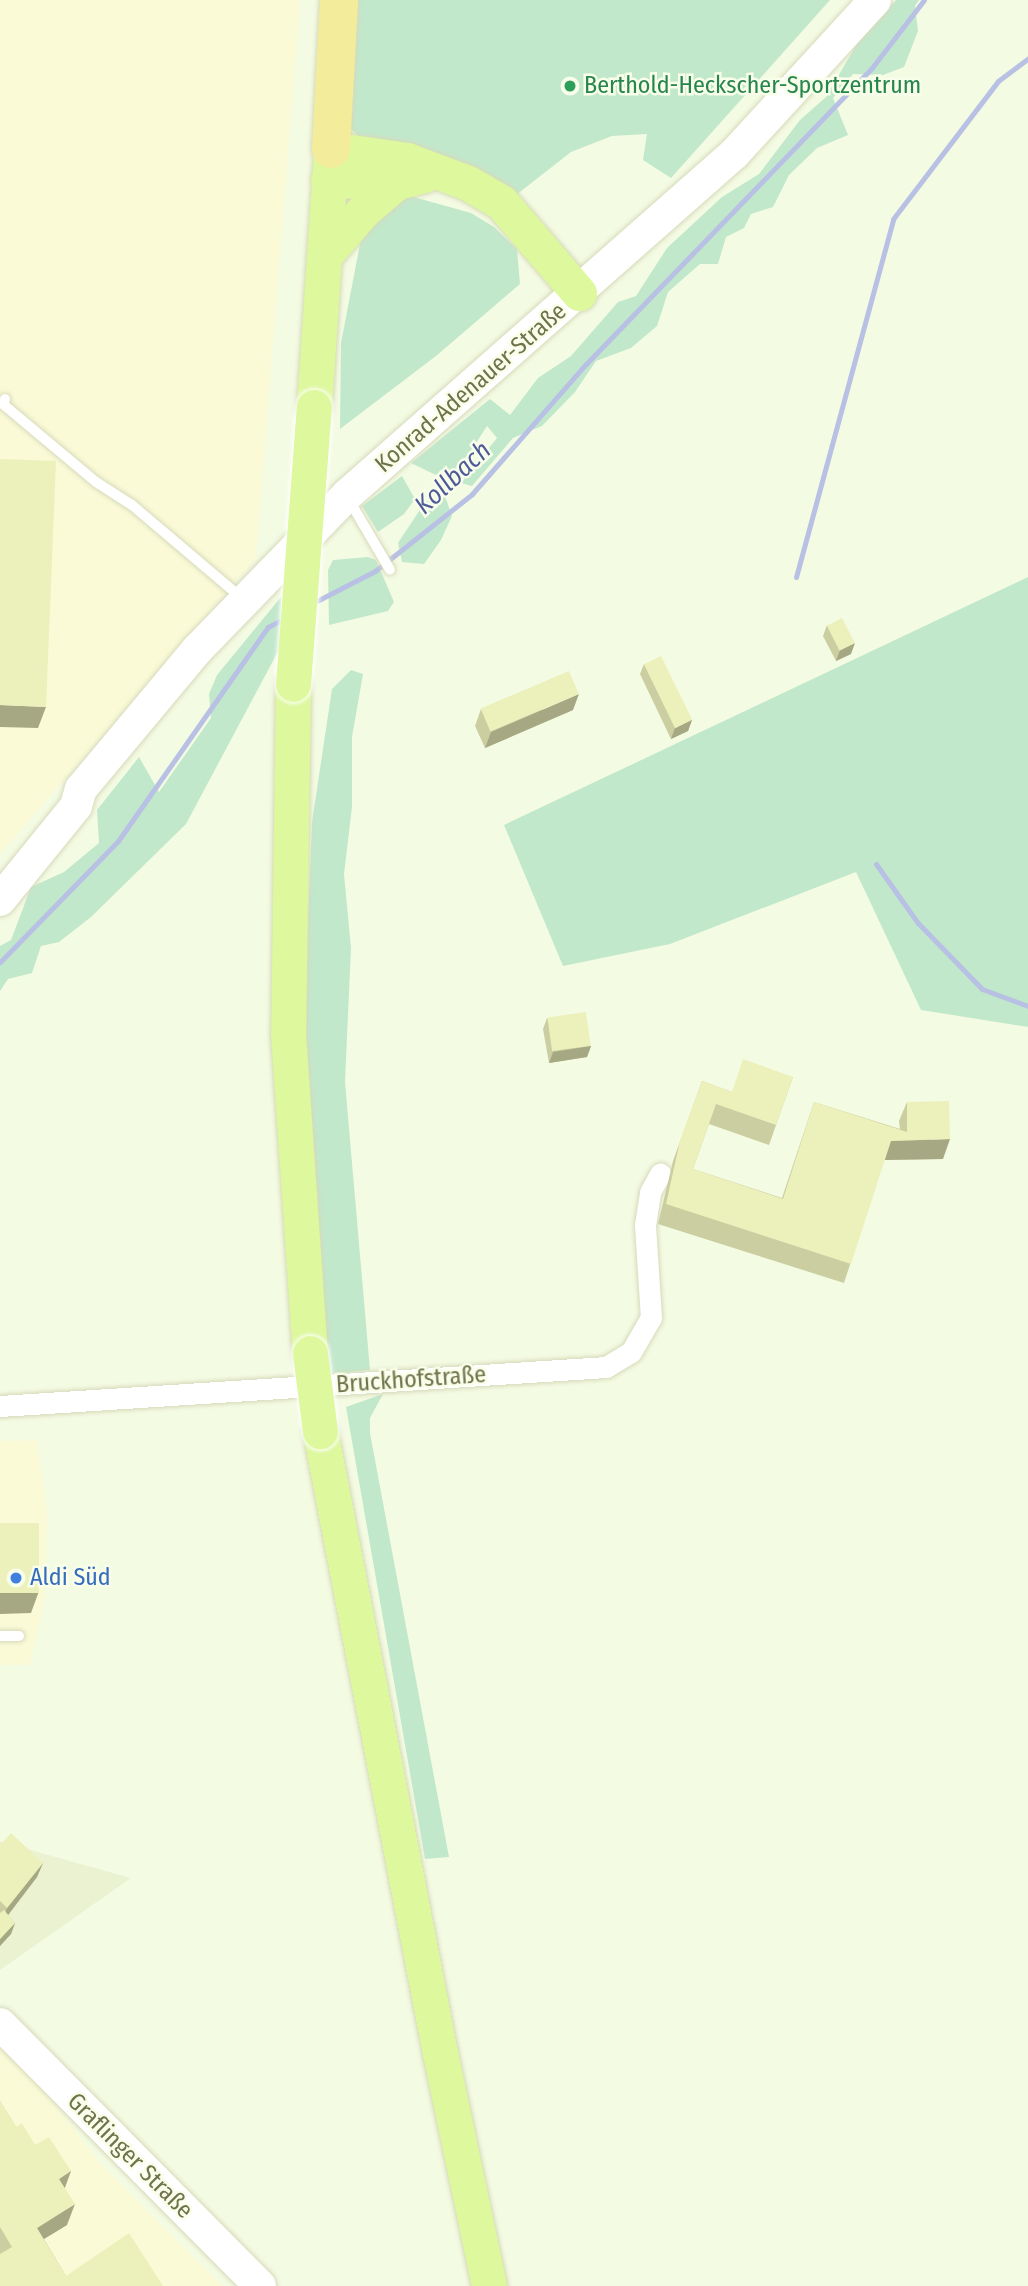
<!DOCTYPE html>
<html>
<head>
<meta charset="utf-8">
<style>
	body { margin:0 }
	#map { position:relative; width:1028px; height:2286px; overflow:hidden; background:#f4fbe3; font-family:"Fira Sans Condensed",sans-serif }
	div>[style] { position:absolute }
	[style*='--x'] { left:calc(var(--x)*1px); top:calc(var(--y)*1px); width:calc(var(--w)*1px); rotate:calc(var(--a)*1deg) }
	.residential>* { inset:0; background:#ebf2d1 }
	.commercial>* { inset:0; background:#fbfad7 }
	.green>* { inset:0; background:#c2e8cc }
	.stream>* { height:5px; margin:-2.5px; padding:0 2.5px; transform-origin:2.5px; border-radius:2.5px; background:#b8c0e4 }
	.roads { filter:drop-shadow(0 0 2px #d6daba) drop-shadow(0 0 2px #d6daba) }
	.lane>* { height:10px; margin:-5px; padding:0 5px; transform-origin:5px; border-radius:5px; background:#fff }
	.street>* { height:21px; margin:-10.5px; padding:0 10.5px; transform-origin:10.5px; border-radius:10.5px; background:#fff }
	.secondary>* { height:32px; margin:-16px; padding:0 16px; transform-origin:16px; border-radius:16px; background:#fff }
	.primary>* { height:35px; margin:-17.5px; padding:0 17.5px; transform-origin:17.5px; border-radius:17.5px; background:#ddf89d }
	.highway>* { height:38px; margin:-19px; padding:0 19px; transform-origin:19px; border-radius:19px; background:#f3ed9b }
	.bridges { filter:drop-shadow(0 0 2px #fff) drop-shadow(0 0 2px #fff) }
	.primary-bridge>* { height:35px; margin:-17.5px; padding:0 17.5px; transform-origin:17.5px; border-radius:17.5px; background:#ddf89d }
	.wall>* { inset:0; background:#cbcea1 }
	.shaded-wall>* { inset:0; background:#a5a883 }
	.building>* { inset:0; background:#ecf0bb; transform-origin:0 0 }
	.dots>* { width:19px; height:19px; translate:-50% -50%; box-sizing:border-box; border:4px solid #f8fee9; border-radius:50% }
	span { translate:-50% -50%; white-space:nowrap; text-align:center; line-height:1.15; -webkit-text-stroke:5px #f8fee9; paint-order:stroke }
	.leisure-label { font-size:24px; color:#27864d }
	.left { translate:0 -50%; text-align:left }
	.street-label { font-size:24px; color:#71724a }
	.shop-label { font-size:24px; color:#366cbe }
	.water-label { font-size:26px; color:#4e5a99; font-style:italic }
</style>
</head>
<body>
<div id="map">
	<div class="residential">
		<div style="clip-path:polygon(0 1841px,16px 1846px,131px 1878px,0 1970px)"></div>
	</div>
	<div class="commercial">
		<div style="clip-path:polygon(0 0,300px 0,256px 558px,0 854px)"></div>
		<div style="clip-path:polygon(37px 1440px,47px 1512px,45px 1597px,30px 1665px,0 1665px,0 1441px)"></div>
		<div style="clip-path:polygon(0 2035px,99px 2162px,223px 2286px,0 2286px)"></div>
	</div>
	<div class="green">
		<div style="clip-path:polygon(356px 0,830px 0,671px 178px,643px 160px,647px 134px,612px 136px,571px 152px,516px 195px,371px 148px,349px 127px)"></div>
		<div style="clip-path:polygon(896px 0,919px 0,915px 6px,918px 31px,904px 67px,883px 75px,853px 74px,833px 98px,848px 135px,817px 148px,789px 175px,773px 207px,751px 214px,744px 228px,726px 237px,718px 264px,700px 264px,668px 292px,657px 326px,631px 348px,596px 361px,575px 392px,542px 426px,513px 438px,472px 486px,461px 483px,497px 438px,487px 426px,463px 463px,442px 478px,411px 463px,490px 399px,510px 415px,538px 378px,571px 356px,618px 302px,636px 296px,667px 248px,722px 197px,759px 174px,800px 120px,826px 97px,858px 42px)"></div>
		<div style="clip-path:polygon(410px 196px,471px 213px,494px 227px,517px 249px,520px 284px,436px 356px,340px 429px,341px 343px,364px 223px,378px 206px)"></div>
		<div style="clip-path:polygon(402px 476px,415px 499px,404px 514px,378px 532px,362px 506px)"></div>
		<div style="clip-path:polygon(445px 496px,452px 516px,441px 540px,424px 564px,402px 562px,398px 543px,425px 502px)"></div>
		<div style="clip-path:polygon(368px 557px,376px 560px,394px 602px,388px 611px,329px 625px,328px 570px,333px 560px)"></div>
		<div style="clip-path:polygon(1028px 577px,1028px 1027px,921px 1010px,856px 872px,670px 944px,563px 966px,504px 825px)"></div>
		<div style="clip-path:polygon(281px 597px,281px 646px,186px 824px,91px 917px,59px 942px,41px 946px,32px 973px,8px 979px,0 991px,0 946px,11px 940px,31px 887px,64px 872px,99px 843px,97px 810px,139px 757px,159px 792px,211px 718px,209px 694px,217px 675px)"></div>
		<div style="clip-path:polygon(351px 670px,363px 674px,352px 737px,352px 807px,344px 874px,351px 948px,345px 1082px,370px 1370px,330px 1374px,313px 1234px,304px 1025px,312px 822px,332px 689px)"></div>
		<div style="clip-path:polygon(383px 1394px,370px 1418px,370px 1433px,449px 1857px,425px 1859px,346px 1407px)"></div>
	</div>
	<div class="stream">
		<div style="--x:796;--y:577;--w:371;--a:-74.8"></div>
		<div style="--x:893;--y:219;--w:173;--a:-52.7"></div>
		<div style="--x:998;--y:81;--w:38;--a:-37"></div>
		<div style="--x:311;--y:604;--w:72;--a:-27.3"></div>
		<div style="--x:375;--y:571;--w:124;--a:-38.4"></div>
		<div style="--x:472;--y:494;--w:173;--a:-48.8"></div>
		<div style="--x:586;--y:364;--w:410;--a:-46"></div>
		<div style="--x:871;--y:69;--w:87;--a:-52.5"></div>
		<div style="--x:876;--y:864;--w:72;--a:54.6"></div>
		<div style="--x:918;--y:923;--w:92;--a:45.9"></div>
		<div style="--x:982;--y:989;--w:49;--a:20.3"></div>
		<div style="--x:0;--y:962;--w:169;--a:-45.7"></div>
		<div style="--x:118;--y:841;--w:261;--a:-55"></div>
		<div style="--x:268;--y:627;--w:21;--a:-28"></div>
	</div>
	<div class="roads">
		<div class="lane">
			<div style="--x:5;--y:399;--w:6;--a:99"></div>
			<div style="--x:4;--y:405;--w:120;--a:39.9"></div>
			<div style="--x:96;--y:482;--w:43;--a:32.6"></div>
			<div style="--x:132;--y:505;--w:145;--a:40.3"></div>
			<div style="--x:348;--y:498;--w:83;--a:59.7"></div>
			<div style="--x:0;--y:1636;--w:19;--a:0"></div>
		</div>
		<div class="street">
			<div style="--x:0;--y:1406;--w:607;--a:-3.68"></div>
			<div style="--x:606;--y:1367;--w:29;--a:-31"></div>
			<div style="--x:631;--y:1352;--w:39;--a:-60"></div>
			<div style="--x:651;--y:1318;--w:93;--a:-93.7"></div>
			<div style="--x:645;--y:1225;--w:33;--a:-81"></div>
			<div style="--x:650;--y:1192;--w:21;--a:-61"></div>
		</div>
		<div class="secondary">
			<div style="--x:0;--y:900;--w:121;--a:-51"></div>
			<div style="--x:76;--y:806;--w:18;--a:-74"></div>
			<div style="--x:81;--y:789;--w:181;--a:-50.2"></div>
			<div style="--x:197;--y:650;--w:216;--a:-45.9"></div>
			<div style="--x:347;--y:495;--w:517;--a:-41.39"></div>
			<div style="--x:735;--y:153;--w:207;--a:-47.5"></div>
			<div style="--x:0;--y:2024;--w:369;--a:45.2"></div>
		</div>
		<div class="primary">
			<div style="--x:328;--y:180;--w:69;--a:1.7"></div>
			<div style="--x:397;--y:182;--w:30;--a:-15"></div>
			<div style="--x:325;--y:255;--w:58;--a:-49.2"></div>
			<div style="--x:363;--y:211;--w:45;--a:-40.5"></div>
			<div style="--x:314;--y:407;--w:259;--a:-86.2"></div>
			<div style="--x:331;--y:149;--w:77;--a:8.2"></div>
			<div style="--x:407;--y:160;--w:65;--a:20.7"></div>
			<div style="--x:468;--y:183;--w:38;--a:30"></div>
			<div style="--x:501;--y:202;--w:120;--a:49.4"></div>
			<div style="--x:293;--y:684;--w:349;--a:90.8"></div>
			<div style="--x:288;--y:1033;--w:321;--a:86.1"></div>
			<div style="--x:320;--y:1431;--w:633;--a:79.08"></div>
			<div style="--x:440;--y:2053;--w:238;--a:78.1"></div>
		</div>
		<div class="highway">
			<div style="--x:331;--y:149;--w:149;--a:-86.9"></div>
		</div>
	</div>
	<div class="bridges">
		<div class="primary-bridge">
			<div style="--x:293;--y:684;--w:278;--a:-85.7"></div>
			<div style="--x:310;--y:1353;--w:79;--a:82.7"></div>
		</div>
	</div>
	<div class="wall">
		<div style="clip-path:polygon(827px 625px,851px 654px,836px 661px,823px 636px)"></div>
		<div style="clip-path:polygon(644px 664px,692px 720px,688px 731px,671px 739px,640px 674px)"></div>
		<div style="clip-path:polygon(481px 709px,573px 710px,485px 748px,475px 726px)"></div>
		<div style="clip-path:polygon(547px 1018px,591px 1046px,587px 1057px,549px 1063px,543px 1029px)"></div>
		<div style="clip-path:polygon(793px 1077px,769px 1145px,709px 1124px,693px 1169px,782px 1198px,814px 1102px,900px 1129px,899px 1121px,907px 1102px,943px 1159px,884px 1160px,844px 1283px,658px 1224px,673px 1161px,702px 1081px,732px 1092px)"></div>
		<div style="clip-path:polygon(0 1845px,43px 1863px,37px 1877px,8px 1915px,15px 1923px,11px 1934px,0 1946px)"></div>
		<div style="clip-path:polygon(0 2101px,16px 2127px,35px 2145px,71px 2171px,65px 2188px,67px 2225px,44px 2239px,66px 2276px,0 2286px)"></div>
	</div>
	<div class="shaded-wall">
		<div style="clip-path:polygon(855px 643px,851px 654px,836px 661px,840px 650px)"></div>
		<div style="clip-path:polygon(579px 694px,573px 710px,485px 748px,491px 732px)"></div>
		<div style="clip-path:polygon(0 705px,46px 707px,38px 728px,0 727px)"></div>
		<div style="clip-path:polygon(692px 720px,688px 731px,671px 739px,675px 728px)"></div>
		<div style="clip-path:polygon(591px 1046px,587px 1057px,549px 1063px,553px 1052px)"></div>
		<div style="clip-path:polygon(950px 1139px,943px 1159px,883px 1160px,891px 1141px)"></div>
		<div style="clip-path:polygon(39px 1591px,31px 1613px,0 1614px,0 1593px)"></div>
		<div style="clip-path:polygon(43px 1863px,37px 1877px,2px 1923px,7px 1908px)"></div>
		<div style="clip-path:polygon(15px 1923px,11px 1934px,0 1946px,0 1939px)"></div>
		<div style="clip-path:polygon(71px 2171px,63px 2192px,59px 2179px)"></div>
		<div style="clip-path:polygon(75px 2204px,67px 2225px,29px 2248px,37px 2228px)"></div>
	</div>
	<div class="building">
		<div style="clip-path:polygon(0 459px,56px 461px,46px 707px,0 705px)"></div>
		<div style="left:842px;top:618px;width:28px;height:17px;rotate:63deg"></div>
		<div style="left:661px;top:656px;width:71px;height:19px;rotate:64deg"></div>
		<div style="left:569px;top:671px;width:25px;height:96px;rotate:67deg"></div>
		<div style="left:586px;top:1012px;width:34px;height:39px;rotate:82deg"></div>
		<div style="clip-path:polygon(743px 1059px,793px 1077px,776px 1125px,716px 1104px,693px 1169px,783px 1199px,814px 1102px,907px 1132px,907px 1102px,949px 1101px,950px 1139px,891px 1141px,851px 1264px,666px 1204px,680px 1141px,702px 1081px,732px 1092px)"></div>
		<div style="left:0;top:1523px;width:39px;height:70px"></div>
		<div style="clip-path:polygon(11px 1833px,43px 1863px,7px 1908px,0 1901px,0 1845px)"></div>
		<div style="clip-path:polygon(4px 1910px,15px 1923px,0 1939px,0 1913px)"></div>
		<div style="clip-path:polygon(0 2101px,16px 2127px,22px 2123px,35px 2145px,49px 2137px,71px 2171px,59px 2179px,75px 2204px,37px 2228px,66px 2276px,129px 2233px,163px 2286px,0 2286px,0 2254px,12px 2247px,0 2227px)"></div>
	</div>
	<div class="dots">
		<div style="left:570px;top:86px;background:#2e9e5b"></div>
		<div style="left:16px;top:1578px;background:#3f7fe0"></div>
	</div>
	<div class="leisure-label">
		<span class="left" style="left:584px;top:86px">Berthold-Heckscher-Sportzentrum</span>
	</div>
	<div class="street-label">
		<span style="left:471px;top:388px;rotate:-41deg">Konrad-Adenauer-Straße</span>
		<span style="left:411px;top:1380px;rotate:-4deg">Bruckhofstraße</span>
		<span style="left:130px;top:2156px;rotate:45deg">Graflinger Straße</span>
	</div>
	<div class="shop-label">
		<span class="left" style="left:30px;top:1578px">Aldi Süd</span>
	</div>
	<div class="water-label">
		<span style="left:453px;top:478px;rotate:-43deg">Kollbach</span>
	</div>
</div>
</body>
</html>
